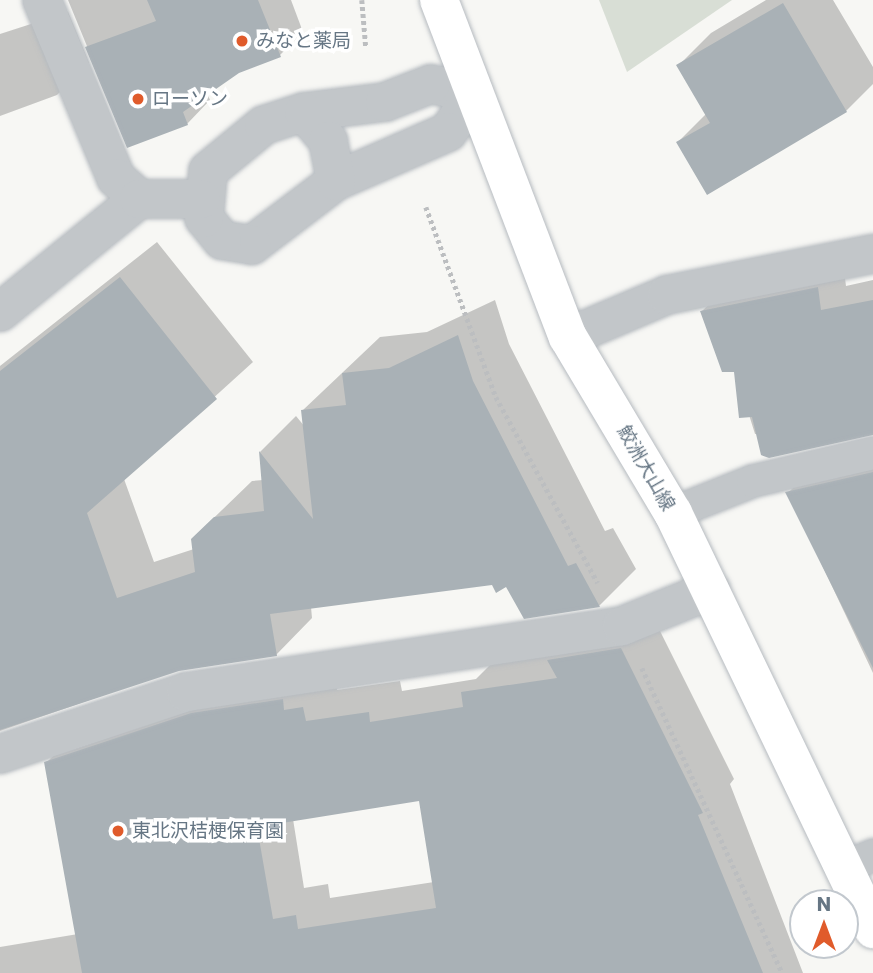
<!DOCTYPE html>
<html>
<head>
<meta charset="utf-8">
<style>
	body { margin:0 }
	#map { position:relative; width:873px; height:973px; overflow:hidden; background:#f7f7f4; font-family:Poppins,"Noto Sans JP",sans-serif }
	div>[style] { position:absolute }
	[style*='--x'] { left:calc(var(--x)*1px); top:calc(var(--y)*1px); width:calc(var(--w)*1px); rotate:calc(var(--a)*1deg) }
	.green>* { inset:0; background:#d8ded5 }
	.shadow>* { inset:0; background:#0003 }
	.building>* { inset:0; background:#a9b1b6 }
	.path>* { height:4.5px; margin-top:-2.25px; transform-origin:0; background:repeating-linear-gradient(90deg,#bcbec0 0 3.5px,transparent 0 7px) }
	.roads { filter:drop-shadow(0 0 2px #b6bbc0) drop-shadow(0 0 2px #b6bbc0) }
	.lane>* { height:32px; margin:-16px; padding:0 16px; transform-origin:16px; border-radius:16px; background:#c2c6c9 }
	.street>* { height:38px; margin:-19px; padding:0 19px; transform-origin:19px; border-radius:19px; background:#c2c6c9 }
	.secondary>* { height:38px; margin:-19px; padding:0 19px; transform-origin:19px; border-radius:19px; background:#fff }
	.dots>* { width:19px; height:19px; translate:-50% -50%; box-sizing:border-box; border:4px solid #fff; border-radius:50% }
	span { translate:-50% -50%; white-space:nowrap; text-align:center; line-height:1.15; -webkit-text-stroke:7px #fff; paint-order:stroke }
	.poi-label { font-size:19px; color:#667684 }
	.left { translate:0 -50%; text-align:left }
	.street-label { font-size:19px; color:#667684 }
	.north { position:absolute; left:789px; top:889px; width:70px; height:70px; box-sizing:border-box; background:#fff; border:2px solid #c2c8ce; border-radius:50%; rotate:0deg; font-size:19px; font-weight:700; line-height:28px; text-align:center; color:#667684 }
	.north::after { content:''; display:block; margin:auto; width:24px; height:32px; background:#e05b2b; clip-path:polygon(50% 0,100% 100%,50% 72%,0 100%) }
</style>
</head>
<body>
<div id="map">
	<div class="green">
		<div style="clip-path:polygon(599px 0,732px 0,627px 72px)"></div>
	</div>
	<div class="shadow">
		<div style="clip-path:polygon(68px 0,291px 0,303px 32px,280px 55px,238px 71px,207px 93px,210px 100px,187px 124px,128px 146px)"></div>
		<div style="clip-path:polygon(766px 0,833px 0,873px 67px,873px 84px,846px 111px,678px 142px,706px 114px,678px 66px,711px 33px)"></div>
		<div style="clip-path:polygon(68px 12px,89px 63px,57px 95px,0 116px,0 34px)"></div>
		<div style="clip-path:polygon(157px 242px,253px 362px,124px 479px,154px 562px,194px 549px,192px 539px,252px 481px,263px 480px,260px 452px,296px 416px,305px 427px,303px 410px,380px 337px,427px 332px,495px 300px,509px 344px,605px 531px,613px 528px,636px 569px,599px 606px,525px 617px,507px 585px,493px 583px,311px 607px,312px 618px,276px 655px,179px 669px,0 731px,0 366px)"></div>
		<div style="clip-path:polygon(843px 263px,846px 286px,873px 280px,873px 435px,755px 434px,735px 370px,702px 311px,728px 286px)"></div>
		<div style="clip-path:polygon(873px 453px,873px 673px,788px 493px,813px 467px)"></div>
		<div style="clip-path:polygon(evenodd,653px 617px,734px 779px,730px 784px,803px 973px,0 973px,0 947px,78px 934px,46px 763px,78px 731px,335px 677px,337px 690px,400px 681px,402px 691px,476px 679px,495px 660px,653px 617px,420px 799px,434px 882px,330px 898px,328px 884px,304px 888px,293px 819px,420px 799px)"></div>
	</div>
	<div class="building">
		<div style="clip-path:polygon(147px 0,258px 0,281px 57px,239px 73px,183px 112px,188px 125px,127px 148px,85px 47px,156px 21px)"></div>
		<div style="clip-path:polygon(783px 3px,847px 112px,707px 195px,676px 142px,710px 123px,676px 65px)"></div>
		<div style="clip-path:polygon(120px 277px,217px 399px,87px 513px,117px 598px,195px 572px,191px 539px,214px 517px,264px 511px,259px 451px,313px 519px,301px 410px,346px 405px,342px 373px,389px 368px,458px 335px,473px 381px,568px 566px,576px 563px,600px 607px,524px 619px,506px 587px,496px 593px,492px 585px,270px 614px,277px 656px,179px 671px,0 730px,0 371px)"></div>
		<div style="clip-path:polygon(818px 287px,821px 310px,873px 300px,873px 435px,769px 458px,761px 455px,752px 417px,739px 418px,734px 372px,722px 372px,700px 311px)"></div>
		<div style="clip-path:polygon(873px 472px,873px 668px,785px 492px)"></div>
		<div style="clip-path:polygon(evenodd,621px 648px,703px 813px,698px 815px,763px 973px,82px 973px,44px 762px,191px 713px,283px 699px,284px 710px,303px 707px,306px 721px,369px 712px,370px 722px,463px 707px,461px 692px,557px 678px,547px 660px,621px 648px,419px 801px,436px 908px,298px 929px,296px 915px,273px 919px,257px 827px,419px 801px)"></div>
	</div>
	<div class="path">
		<div style="--x:362;--y:0;--w:48;--a:85.2"></div>
		<div style="--x:426;--y:207;--w:202;--a:69.8"></div>
		<div style="--x:496;--y:397;--w:212;--a:61.3"></div>
		<div style="--x:642;--y:668;--w:336;--a:65.3"></div>
	</div>
	<div class="roads">
		<div class="lane">
			<div style="--x:673;--y:513;--w:86;--a:-21.8"></div>
			<div style="--x:753;--y:481;--w:123;--a:-13.1"></div>
			<div style="--x:843;--y:868;--w:33;--a:-23"></div>
		</div>
		<div class="street">
			<div style="--x:42;--y:0;--w:193;--a:67.4"></div>
			<div style="--x:116;--y:178;--w:31;--a:42"></div>
			<div style="--x:431;--y:84;--w:44;--a:13.1"></div>
			<div style="--x:474;--y:94;--w:46;--a:124.4"></div>
			<div style="--x:448;--y:132;--w:122;--a:156.4"></div>
			<div style="--x:336;--y:181;--w:106;--a:142.7"></div>
			<div style="--x:252;--y:245;--w:30;--a:-171"></div>
			<div style="--x:222;--y:240;--w:28;--a:-129"></div>
			<div style="--x:204;--y:218;--w:47;--a:-85.1"></div>
			<div style="--x:208;--y:171;--w:72;--a:-39.4"></div>
			<div style="--x:264;--y:125;--w:42;--a:-18"></div>
			<div style="--x:304;--y:112;--w:82;--a:-7"></div>
			<div style="--x:385;--y:102;--w:49;--a:-21.4"></div>
			<div style="--x:304;--y:112;--w:38;--a:50"></div>
			<div style="--x:328;--y:141;--w:41;--a:78.7"></div>
			<div style="--x:0;--y:312;--w:179;--a:-39.1"></div>
			<div style="--x:139;--y:199;--w:62;--a:0"></div>
			<div style="--x:568;--y:337;--w:108;--a:-23"></div>
			<div style="--x:667;--y:295;--w:210;--a:-11.3"></div>
			<div style="--x:0;--y:754;--w:196;--a:-18.4"></div>
			<div style="--x:186;--y:692;--w:441;--a:-8.6"></div>
			<div style="--x:622;--y:626;--w:96;--a:-22"></div>
		</div>
		<div class="secondary">
			<div style="--x:439;--y:0;--w:361;--a:69.1"></div>
			<div style="--x:568;--y:337;--w:205;--a:59.2"></div>
			<div style="--x:673;--y:513;--w:462;--a:64.3"></div>
		</div>
	</div>
	<div class="dots">
		<div style="left:242px;top:41px;background:#e05b2b"></div>
		<div style="left:138px;top:99px;background:#e05b2b"></div>
		<div style="left:118px;top:831px;background:#e05b2b"></div>
	</div>
	<div class="poi-label">
		<span class="left" style="left:256px;top:41px">みなと薬局</span>
		<span class="left" style="left:152px;top:99px">ローソン</span>
		<span class="left" style="left:132px;top:831px">東北沢桔梗保育園</span>
	</div>
	<div class="street-label">
		<span style="left:646px;top:468px;rotate:60deg">鮫洲大山線</span>
	</div>
	<div class="north">N</div>
</div>
</body>
</html>
